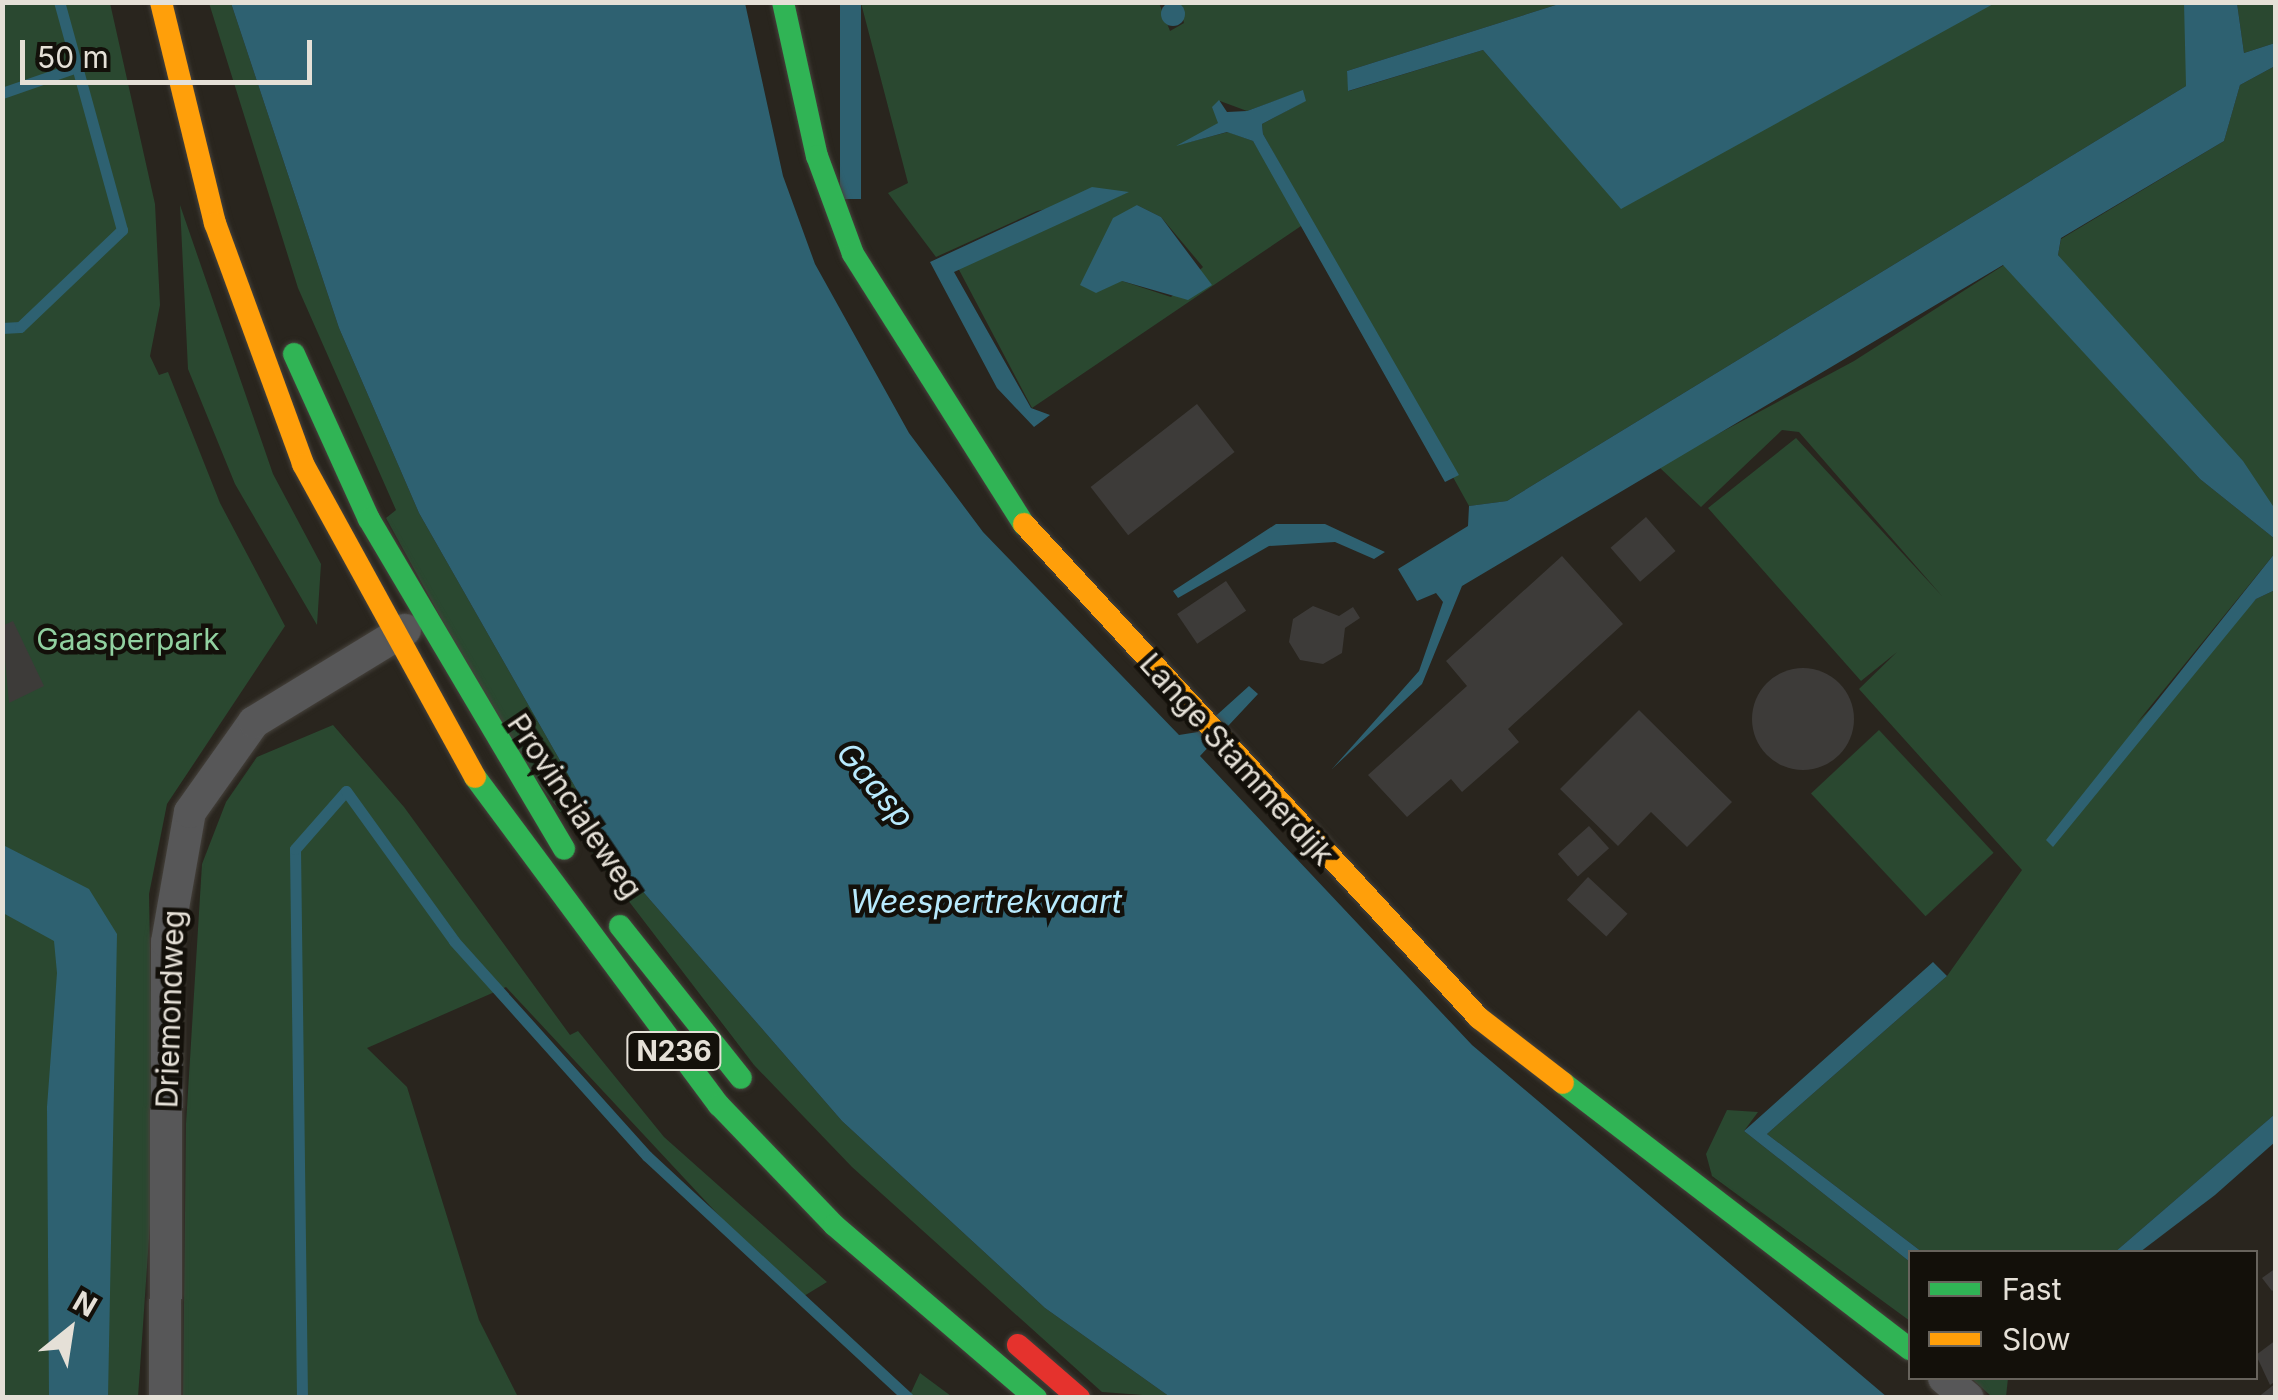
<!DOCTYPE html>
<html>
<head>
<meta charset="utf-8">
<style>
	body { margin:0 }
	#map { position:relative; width:2278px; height:1400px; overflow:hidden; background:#29251e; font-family:Inter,sans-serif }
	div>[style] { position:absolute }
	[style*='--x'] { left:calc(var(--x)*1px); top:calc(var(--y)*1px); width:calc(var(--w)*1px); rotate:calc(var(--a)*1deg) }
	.green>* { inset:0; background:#2a4830; transform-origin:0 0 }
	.water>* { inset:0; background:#2e6171; transform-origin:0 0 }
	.round { border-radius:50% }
	.stream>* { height:11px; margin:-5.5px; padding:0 5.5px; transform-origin:5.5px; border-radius:5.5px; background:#2e6171 }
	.building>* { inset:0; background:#3d3b39; transform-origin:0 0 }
	.roads { filter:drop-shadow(0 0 2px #46423c) drop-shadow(0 0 2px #46423c) }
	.street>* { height:32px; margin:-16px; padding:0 16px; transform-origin:16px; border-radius:16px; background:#575758 }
	.fast>* { height:22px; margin:-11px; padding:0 11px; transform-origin:11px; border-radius:11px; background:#30b455 }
	.slow>* { height:22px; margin:-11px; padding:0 11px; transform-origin:11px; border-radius:11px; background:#ff9f0a }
	.jam>* { height:22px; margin:-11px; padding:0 11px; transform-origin:11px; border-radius:11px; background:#e5322d }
	span { translate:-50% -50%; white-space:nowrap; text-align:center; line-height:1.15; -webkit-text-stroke:9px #13100a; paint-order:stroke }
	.shield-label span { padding:2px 8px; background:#13100a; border:2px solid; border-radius:8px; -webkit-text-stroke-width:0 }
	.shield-label { font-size:28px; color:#e5e0d7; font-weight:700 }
	.park-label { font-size:30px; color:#91d1a0 }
	.street-label { font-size:30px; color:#e5e0d7 }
	.water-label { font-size:32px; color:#b8eafd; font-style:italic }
	.frame { position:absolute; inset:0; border:5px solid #e5e0d7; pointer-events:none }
	.legend { position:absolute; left:1908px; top:1250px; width:350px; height:130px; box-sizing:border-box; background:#13100a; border:2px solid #67635c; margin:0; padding:12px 18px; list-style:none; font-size:30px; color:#e5e0d7 }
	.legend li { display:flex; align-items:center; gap:20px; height:50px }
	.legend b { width:50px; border:2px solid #67635c }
	.north { position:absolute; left:20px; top:1280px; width:100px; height:100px; -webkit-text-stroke:8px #13100a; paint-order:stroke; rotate:30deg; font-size:28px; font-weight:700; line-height:40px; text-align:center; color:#e5e0d7 }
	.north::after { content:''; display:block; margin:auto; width:35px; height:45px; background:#e5e0d7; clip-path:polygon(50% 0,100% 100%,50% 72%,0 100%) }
	.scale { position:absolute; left:20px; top:40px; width:292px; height:45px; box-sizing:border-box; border:5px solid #e5e0d7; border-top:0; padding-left:12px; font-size:30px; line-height:35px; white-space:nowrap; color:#e5e0d7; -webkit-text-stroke:8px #13100a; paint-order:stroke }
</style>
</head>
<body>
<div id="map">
	<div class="green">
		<div style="clip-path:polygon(3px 3px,110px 3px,155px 204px,160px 305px,150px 356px,159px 375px,168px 372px,220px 503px,285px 626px,167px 804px,149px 894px,154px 1166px,138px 1397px,3px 1398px)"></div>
		<div style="clip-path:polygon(209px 3px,231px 3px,339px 328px,419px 513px,619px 864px,842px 1121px,1045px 1308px,1170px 1397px,1102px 1392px,852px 1167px,754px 1065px,514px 751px,386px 518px,396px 510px,298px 288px)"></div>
		<div style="clip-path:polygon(evenodd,861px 3px,1159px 3px,1170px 31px,1184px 23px,1179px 3px,1562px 3px,1347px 71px,1349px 91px,1483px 50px,1504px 74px,1976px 3px,2184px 3px,2190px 33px,2186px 86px,1507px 501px,1469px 506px,1263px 134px,1262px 124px,1305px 101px,1303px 91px,1247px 111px,1220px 101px,1219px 123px,1182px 144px,1228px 132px,1253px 141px,1304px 224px,1032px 408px,957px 266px,1126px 193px,1037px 211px,936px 257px,888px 193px,908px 183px,861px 3px,1137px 205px,1161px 217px,1203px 267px,1171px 297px,1122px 281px,1137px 205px)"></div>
		<div style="clip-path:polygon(2237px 3px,2275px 3px,2275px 43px,2244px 53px)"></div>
		<div style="clip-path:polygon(2275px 66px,2275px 509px,2058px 255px,2061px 239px,2224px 141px,2240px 85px)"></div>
		<div style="clip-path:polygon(180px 205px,273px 474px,321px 564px,317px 625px,235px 484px,188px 369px)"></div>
		<div style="clip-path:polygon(2004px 265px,2200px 479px,2275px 539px,2275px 553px,2136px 724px,2256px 599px,2275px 590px,2275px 1114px,2115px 1252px,1922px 1252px,1767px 1134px,1947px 976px,2022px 870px,1859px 689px,1897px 652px,1861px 681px,1708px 508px,1796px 438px,1942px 596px,1799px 432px,1782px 430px,1701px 507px,1658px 466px,1854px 361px)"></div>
		<div style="clip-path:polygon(333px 725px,404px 807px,570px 1035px,578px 1031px,664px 1137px,827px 1282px,804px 1296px,753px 1252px,506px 987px,367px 1048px,407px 1087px,479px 1320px,518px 1397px,183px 1397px,186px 1124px,202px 864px,226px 802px,257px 757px)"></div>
		<div style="left:1879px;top:730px;width:168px;height:93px;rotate:47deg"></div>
		<div style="clip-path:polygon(1727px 1110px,1758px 1112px,1744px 1131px,1910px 1262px,1910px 1321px,1712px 1176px,1706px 1154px)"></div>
		<div style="clip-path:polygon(920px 1373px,951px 1396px,953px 1397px,909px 1397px)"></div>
		<div style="clip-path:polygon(1971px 1378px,2008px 1378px,2006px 1397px,1992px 1397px)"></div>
	</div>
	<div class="water">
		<div class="round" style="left:1161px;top:2px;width:24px;height:24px"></div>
		<div style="clip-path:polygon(231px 3px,745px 3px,783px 176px,815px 264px,909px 433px,983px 532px,1179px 735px,1198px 732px,1249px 686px,1258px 694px,1200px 756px,1472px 1045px,1887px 1397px,1170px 1397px,1045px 1308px,842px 1121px,619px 864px,419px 513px,339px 328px)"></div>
		<div style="left:840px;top:3px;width:21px;height:196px"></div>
		<div style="clip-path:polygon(1562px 3px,1562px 2px,1995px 3px,1621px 209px,1483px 50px,1348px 91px,1347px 71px)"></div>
		<div style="clip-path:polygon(2184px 3px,2237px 3px,2244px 53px,2275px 43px,2275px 66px,2240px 85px,2224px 141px,2061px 238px,2058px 255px,2243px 461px,2275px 509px,2275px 539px,2200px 479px,2003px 265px,1462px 586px,1422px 684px,1332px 769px,1419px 671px,1443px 602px,1436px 593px,1417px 601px,1398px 569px,1468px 526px,1469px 506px,1507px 501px,2186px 86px)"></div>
		<div style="clip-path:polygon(1303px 90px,1306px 101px,1262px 124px,1263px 134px,1459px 475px,1445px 482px,1253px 141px,1227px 132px,1176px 146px,1218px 123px,1212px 107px,1219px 100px,1227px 112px,1247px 111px)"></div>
		<div style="clip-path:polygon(1092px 187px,1129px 192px,954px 272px,1031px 408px,1050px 415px,1034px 427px,997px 388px,930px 262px)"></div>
		<div style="clip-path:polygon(1137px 205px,1161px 217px,1212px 285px,1188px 300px,1122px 281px,1096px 293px,1080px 285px,1113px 218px)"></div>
		<div style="clip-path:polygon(1276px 524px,1325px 524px,1385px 552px,1374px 559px,1335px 542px,1269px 546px,1178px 598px,1173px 591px)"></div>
		<div style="clip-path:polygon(2275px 553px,2275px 590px,2256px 599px,2053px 847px,2046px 840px)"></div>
		<div style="clip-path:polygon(3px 845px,89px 889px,117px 934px,108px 1397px,49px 1397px,47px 1107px,57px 973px,54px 941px,3px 913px)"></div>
		<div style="clip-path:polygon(1933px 962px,1947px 976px,1767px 1134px,1922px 1252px,1910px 1252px,1910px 1262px,1744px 1131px)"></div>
		<div style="clip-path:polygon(2275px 1114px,2275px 1142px,2215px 1195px,2140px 1252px,2115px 1252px)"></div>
	</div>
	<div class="stream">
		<div style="--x:2;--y:93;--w:76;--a:-19.1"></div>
		<div style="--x:2;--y:328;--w:18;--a:-3"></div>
		<div style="--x:20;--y:327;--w:141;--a:-43.6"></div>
		<div style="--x:122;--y:230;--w:237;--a:-105.4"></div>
		<div style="--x:302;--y:1398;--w:549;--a:-90.73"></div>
		<div style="--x:295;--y:849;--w:77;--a:-48.7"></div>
		<div style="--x:346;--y:791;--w:185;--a:54.2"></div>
		<div style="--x:454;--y:941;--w:289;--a:48.1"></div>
		<div style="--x:647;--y:1156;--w:356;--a:42.8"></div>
	</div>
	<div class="building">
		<div style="left:1197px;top:404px;width:61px;height:135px;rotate:52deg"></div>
		<div style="left:1646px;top:517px;width:45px;height:47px;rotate:49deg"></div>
		<div style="clip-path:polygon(1562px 556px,1623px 624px,1508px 729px,1519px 742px,1462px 792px,1451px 779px,1407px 817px,1368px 775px,1467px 686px,1446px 661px)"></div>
		<div style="left:1226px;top:581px;width:36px;height:59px;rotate:56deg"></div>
		<div style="clip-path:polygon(1313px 606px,1339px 616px,1353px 607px,1360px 618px,1345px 628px,1342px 653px,1323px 664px,1300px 660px,1289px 642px,1293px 619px)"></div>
		<div style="clip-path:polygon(13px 621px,44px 686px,9px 703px,2px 626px)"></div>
		<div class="round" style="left:1752px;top:668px;width:102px;height:102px"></div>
		<div style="clip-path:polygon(1639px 710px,1732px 802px,1687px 847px,1651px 812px,1618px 846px,1560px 789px)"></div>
		<div style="left:1589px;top:826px;width:30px;height:42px;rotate:48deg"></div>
		<div style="left:1588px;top:877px;width:54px;height:31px;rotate:43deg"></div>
		<div style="clip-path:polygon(2276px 1268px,2276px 1288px,2272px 1291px,2262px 1278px)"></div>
		<div style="clip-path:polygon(2276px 1340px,2276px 1381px,2270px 1385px,2256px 1355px)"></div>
		<div style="clip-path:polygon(2276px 1383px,2276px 1398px,2257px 1398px)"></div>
	</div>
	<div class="roads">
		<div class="street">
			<div style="--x:1944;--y:1378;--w:31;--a:40"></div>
			<div style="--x:165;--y:1398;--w:456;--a:-89.7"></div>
			<div style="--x:167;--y:942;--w:132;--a:-80"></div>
			<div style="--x:190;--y:812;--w:110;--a:-54.6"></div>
			<div style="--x:254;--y:722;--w:177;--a:-31.4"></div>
		</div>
		<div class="fast">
			<div style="--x:783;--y:2;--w:158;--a:77.6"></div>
			<div style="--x:817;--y:156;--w:104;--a:69.8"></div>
			<div style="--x:853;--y:254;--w:320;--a:57.7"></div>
			<div style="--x:294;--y:354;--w:181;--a:65.6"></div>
			<div style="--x:369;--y:519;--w:383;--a:59.4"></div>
			<div style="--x:475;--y:777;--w:409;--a:53.4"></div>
			<div style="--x:719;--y:1105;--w:166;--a:46.2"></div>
			<div style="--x:834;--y:1225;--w:266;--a:40.6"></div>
			<div style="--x:620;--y:926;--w:194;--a:51.5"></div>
			<div style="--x:1563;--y:1083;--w:437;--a:37.5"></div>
		</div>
		<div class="slow">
			<div style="--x:161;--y:2;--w:228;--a:76.3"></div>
			<div style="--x:215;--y:223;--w:257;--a:69.9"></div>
			<div style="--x:303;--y:464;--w:357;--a:61.2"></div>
			<div style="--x:1024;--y:524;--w:672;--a:47.35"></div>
			<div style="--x:1479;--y:1018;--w:106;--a:37.7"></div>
		</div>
		<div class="jam">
			<div style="--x:1018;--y:1345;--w:81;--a:41"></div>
		</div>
	</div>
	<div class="shield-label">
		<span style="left:674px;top:1051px">N236</span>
	</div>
	<div class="park-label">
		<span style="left:128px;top:639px">Gaasperpark</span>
	</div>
	<div class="street-label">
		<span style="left:1237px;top:759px;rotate:48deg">Lange Stammerdijk</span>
		<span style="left:575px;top:806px;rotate:56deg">Provincialeweg</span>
		<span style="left:170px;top:1009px;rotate:-88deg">Driemondweg</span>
	</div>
	<div class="water-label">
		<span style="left:875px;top:785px;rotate:50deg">Gaasp</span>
		<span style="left:986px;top:902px">Weespertrekvaart</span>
	</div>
	<div class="frame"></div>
	<ul class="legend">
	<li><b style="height:12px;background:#30b455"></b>Fast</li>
	<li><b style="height:12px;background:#ff9f0a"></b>Slow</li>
	</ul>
	<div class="north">N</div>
	<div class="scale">50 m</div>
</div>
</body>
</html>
